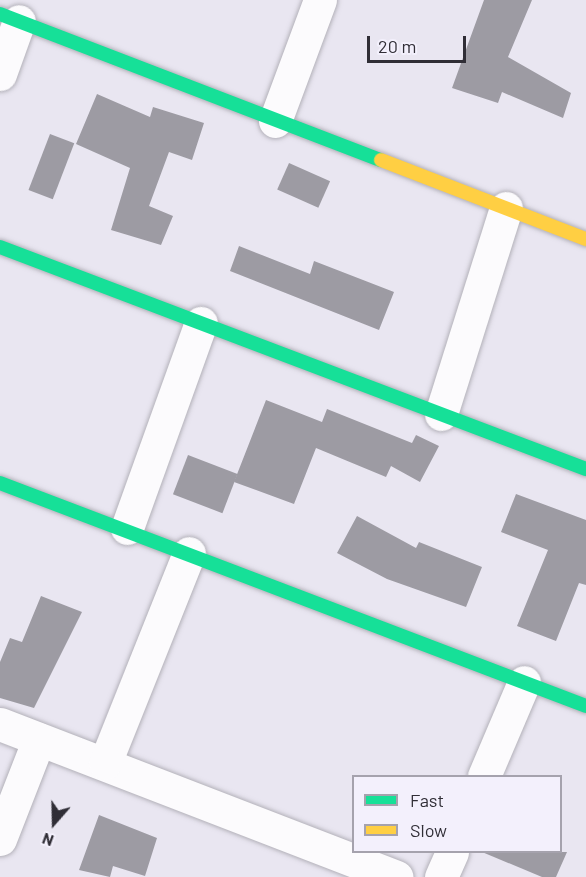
<!DOCTYPE html>
<html>
<head>
<meta charset="utf-8">
<style>
	body { margin:0 }
	#map { position:relative; width:586px; height:877px; overflow:hidden; background:#e9e6f1; font-family:Barlow,sans-serif }
	div>[style] { position:absolute }
	[style*='--x'] { left:calc(var(--x)*1px); top:calc(var(--y)*1px); width:calc(var(--w)*1px); rotate:calc(var(--a)*1deg) }
	.building>* { inset:0; background:#9d9ba3; transform-origin:0 0 }
	.roads { filter:drop-shadow(0 0 2px #b3b1b9) drop-shadow(0 0 2px #b3b1b9) }
	.street>* { height:33px; margin:-16.5px; padding:0 16.5px; transform-origin:16.5px; border-radius:16.5px; background:#fcfbfd }
	.fast>* { height:14px; margin:-7px; padding:0 7px; transform-origin:7px; border-radius:7px; background:#16e098 }
	.slow>* { height:14px; margin:-7px; padding:0 7px; transform-origin:7px; border-radius:7px; background:#ffcf43 }
	span { translate:-50% -50%; white-space:nowrap; text-align:center; line-height:1.15; -webkit-text-stroke:6px #f3f0fc; paint-order:stroke }
	.legend { position:absolute; left:352px; top:775px; width:210px; height:78px; box-sizing:border-box; background:#f3f0fc; border:2px solid #a5a2ad; margin:0; padding:8px 10px; list-style:none; font-size:18px; color:#302e36 }
	.legend li { display:flex; align-items:center; gap:12px; height:30px }
	.legend b { width:30px; border:2px solid #a5a2ad }
	.north { position:absolute; left:24px; top:793px; width:60px; height:60px; -webkit-text-stroke:4px #f3f0fc; paint-order:stroke; rotate:200deg; font-size:16px; font-weight:700; line-height:24px; text-align:center; color:#302e36 }
	.north::after { content:''; display:block; margin:auto; width:21px; height:27px; background:#302e36; clip-path:polygon(50% 0,100% 100%,50% 72%,0 100%) }
	.scale { position:absolute; left:367px; top:36px; width:99px; height:27px; box-sizing:border-box; border:3px solid #302e36; border-top:0; padding-left:8px; font-size:18px; line-height:21px; white-space:nowrap; color:#302e36; -webkit-text-stroke:4px #f3f0fc; paint-order:stroke }
</style>
</head>
<body>
<div id="map">
	<div class="building">
		<div style="clip-path:polygon(484px 0,532px 0,508px 57px,571px 93px,563px 118px,502px 92px,498px 103px,452px 88px)"></div>
		<div style="clip-path:polygon(97px 94px,150px 117px,153px 107px,204px 123px,192px 160px,169px 152px,149px 206px,173px 216px,161px 245px,111px 230px,130px 168px,76px 144px)"></div>
		<div style="left:50px;top:134px;width:26px;height:60px;rotate:21deg"></div>
		<div style="left:289px;top:163px;width:45px;height:29px;rotate:24deg"></div>
		<div style="clip-path:polygon(239px 246px,310px 274px,314px 261px,394px 292px,379px 330px,230px 271px)"></div>
		<div style="clip-path:polygon(266px 400px,322px 422px,327px 409px,412px 443px,416px 435px,439px 446px,420px 482px,391px 466px,386px 477px,316px 448px,294px 504px,234px 482px)"></div>
		<div style="left:188px;top:455px;width:53px;height:42px;rotate:21deg"></div>
		<div style="clip-path:polygon(516px 494px,586px 520px,586px 585px,579px 583px,556px 641px,517px 626px,548px 550px,501px 532px)"></div>
		<div style="clip-path:polygon(357px 516px,416px 548px,419px 542px,482px 567px,466px 607px,387px 579px,337px 553px)"></div>
		<div style="clip-path:polygon(41px 596px,82px 612px,34px 708px,0 698px,0 662px,10px 638px,22px 642px)"></div>
		<div style="clip-path:polygon(99px 815px,157px 838px,145px 876px,113px 866px,110px 877px,79px 870px)"></div>
		<div style="clip-path:polygon(482px 852px,567px 852px,556px 877px,542px 877px)"></div>
	</div>
	<div class="roads">
		<div class="street">
			<div style="--x:0;--y:74;--w:56;--a:-70.3"></div>
			<div style="--x:275;--y:121;--w:129;--a:-69.6"></div>
			<div style="--x:441;--y:414;--w:216;--a:-72.5"></div>
			<div style="--x:127;--y:528;--w:218;--a:-70.2"></div>
			<div style="--x:0;--y:724;--w:425;--a:21.1"></div>
			<div style="--x:105;--y:763;--w:226;--a:-68.2"></div>
			<div style="--x:484;--y:776;--w:102;--a:-66.9"></div>
			<div style="--x:0;--y:839;--w:107;--a:-68.7"></div>
			<div style="--x:441;--y:877;--w:27;--a:-66"></div>
		</div>
		<div class="fast">
			<div style="--x:0;--y:14;--w:408;--a:21"></div>
			<div style="--x:0;--y:247;--w:627;--a:20.75"></div>
			<div style="--x:0;--y:483;--w:627;--a:20.83"></div>
		</div>
		<div class="slow">
			<div style="--x:381;--y:160;--w:220;--a:21.1"></div>
		</div>
	</div>
	<ul class="legend">
	<li><b style="height:8px;background:#16e098"></b>Fast</li>
	<li><b style="height:8px;background:#ffcf43"></b>Slow</li>
	</ul>
	<div class="north">N</div>
	<div class="scale">20 m</div>
</div>
</body>
</html>
